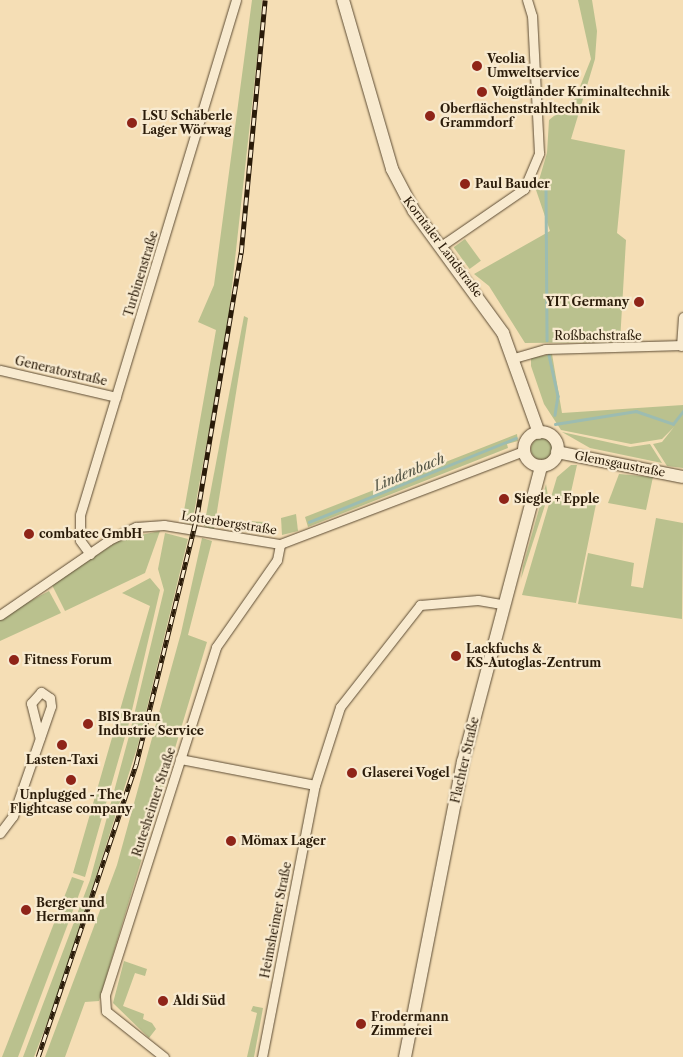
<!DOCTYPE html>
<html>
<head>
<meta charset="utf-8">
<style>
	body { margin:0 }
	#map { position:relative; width:683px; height:1057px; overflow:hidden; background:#f5deb5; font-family:"Libre Caslon Text",serif }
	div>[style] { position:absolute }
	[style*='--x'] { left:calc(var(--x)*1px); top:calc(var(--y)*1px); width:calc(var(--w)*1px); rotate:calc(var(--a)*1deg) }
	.green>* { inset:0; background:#bac18e; transform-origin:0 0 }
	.round { border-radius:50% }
	.stream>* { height:2.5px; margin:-1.25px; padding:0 1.25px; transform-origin:1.25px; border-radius:1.25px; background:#9cbcb1 }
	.roads { filter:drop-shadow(0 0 1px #5d4c34) drop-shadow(0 0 1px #5d4c34) }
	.street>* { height:9px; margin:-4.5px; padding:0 4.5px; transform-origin:4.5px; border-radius:4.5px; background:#f8eacf }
	.secondary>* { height:12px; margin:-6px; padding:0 6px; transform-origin:6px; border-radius:6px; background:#f8eacf }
	.secondary>.ring { margin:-6px; padding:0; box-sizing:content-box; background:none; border:12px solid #f8eacf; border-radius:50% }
	.rail>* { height:4.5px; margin-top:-2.25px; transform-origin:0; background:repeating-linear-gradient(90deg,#f8eacf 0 8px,#2a1b09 0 16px); box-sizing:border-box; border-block:1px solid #2a1b09 }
	.dots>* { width:14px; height:14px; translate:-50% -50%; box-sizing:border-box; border:2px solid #f8eacf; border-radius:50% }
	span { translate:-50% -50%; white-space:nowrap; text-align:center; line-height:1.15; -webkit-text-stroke:4.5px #f8eacf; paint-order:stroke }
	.poi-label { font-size:12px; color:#2a1b09; font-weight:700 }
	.left { translate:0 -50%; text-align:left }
	.right { translate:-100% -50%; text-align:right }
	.street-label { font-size:12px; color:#2a1b09 }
	.water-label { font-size:14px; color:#525344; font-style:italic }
</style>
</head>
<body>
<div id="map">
	<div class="green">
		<div style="clip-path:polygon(252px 0,262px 0,261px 23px,227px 332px,192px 524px,182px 522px,216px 330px,198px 322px,214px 285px)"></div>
		<div style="clip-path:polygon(578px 0,592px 0,597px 31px,595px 59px,571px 139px,625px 150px,617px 233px,626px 240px,620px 342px,525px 343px,489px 286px,474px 274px,550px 231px,536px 190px,547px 153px,549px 120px,575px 99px,591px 59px)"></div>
		<div style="left:465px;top:239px;width:27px;height:14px;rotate:54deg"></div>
		<div style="clip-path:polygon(244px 316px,248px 318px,214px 530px,204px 526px)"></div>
		<div style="clip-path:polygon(552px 354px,562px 413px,683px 405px,683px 468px,667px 466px,653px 444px,662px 442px,674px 427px,662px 439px,631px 444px,561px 430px,544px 404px,531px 366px,531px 358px)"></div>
		<div style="clip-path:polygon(562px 432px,630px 447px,650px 444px,662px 463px,590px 448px)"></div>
		<div style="clip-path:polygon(517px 434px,518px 441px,507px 444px,508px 448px,308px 527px,305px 517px)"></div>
		<div class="round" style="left:531px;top:438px;width:22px;height:22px"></div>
		<div style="clip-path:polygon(571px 465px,577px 465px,569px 501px,561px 501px,596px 504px,576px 603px,522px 595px,557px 477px)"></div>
		<div style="clip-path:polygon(619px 474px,653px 477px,646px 510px,608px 503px)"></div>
		<div style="clip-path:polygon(546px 484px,548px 496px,521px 579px,523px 566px)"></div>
		<div style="clip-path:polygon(296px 514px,298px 531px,282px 535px,281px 518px)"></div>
		<div style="clip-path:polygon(656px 518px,683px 523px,682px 619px,578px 604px,588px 553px,634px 563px,631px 586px,643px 588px)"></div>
		<div style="clip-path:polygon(225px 520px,265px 522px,265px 534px,225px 529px)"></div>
		<div style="clip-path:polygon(160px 531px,145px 573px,65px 611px,52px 585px,121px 539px)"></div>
		<div style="clip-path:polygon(165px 533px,188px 539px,138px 745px,60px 990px,34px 1057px,23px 1057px,90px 880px,129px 736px,164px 590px,158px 569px)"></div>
		<div style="clip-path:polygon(202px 538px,212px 541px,188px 635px,207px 642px,99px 1001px,85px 1002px,65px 1057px,45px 1057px,117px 865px,181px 633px)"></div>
		<div style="clip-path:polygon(150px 578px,160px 590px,129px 723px,85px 877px,73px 873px,150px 606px,122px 593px)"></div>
		<div style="clip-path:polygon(49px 591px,61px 613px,0 641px,0 617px)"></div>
		<div style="clip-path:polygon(72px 877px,84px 881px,18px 1057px,2px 1057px)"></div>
		<div style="clip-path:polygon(124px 961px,147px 969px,145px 976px,135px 973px,123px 1006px,144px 1014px,143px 1019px,152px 1023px,156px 1029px,149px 1038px,113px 1003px)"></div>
		<div style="clip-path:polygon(253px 1006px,263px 1008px,254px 1057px,247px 1057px,257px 1013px,251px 1011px)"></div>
	</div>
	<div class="stream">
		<div style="--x:546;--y:188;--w:152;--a:89.6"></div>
		<div style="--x:549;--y:355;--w:42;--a:77.6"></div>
		<div style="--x:558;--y:396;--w:19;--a:99"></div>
		<div style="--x:555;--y:424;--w:82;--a:-9.1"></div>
		<div style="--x:636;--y:411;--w:39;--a:19"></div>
		<div style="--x:673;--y:424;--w:16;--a:-52"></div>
		<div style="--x:309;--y:522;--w:223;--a:-22.1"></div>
	</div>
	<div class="roads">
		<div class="street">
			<div style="--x:441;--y:246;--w:101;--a:-34.5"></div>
			<div style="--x:524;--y:189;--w:39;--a:-67"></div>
			<div style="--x:539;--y:153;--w:137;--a:-92.9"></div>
			<div style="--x:532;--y:16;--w:17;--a:-107"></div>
			<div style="--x:681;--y:346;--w:29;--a:-86"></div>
			<div style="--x:514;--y:358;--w:32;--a:-16"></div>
			<div style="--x:545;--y:349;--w:138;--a:-1.7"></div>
			<div style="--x:0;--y:370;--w:119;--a:13.1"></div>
			<div style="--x:90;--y:554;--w:17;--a:-126"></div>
			<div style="--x:80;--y:540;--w:25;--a:-90"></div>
			<div style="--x:80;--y:515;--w:538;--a:-73.15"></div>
			<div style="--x:0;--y:615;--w:132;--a:-34.5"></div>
			<div style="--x:109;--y:540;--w:30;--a:-26"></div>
			<div style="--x:136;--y:527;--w:28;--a:-4"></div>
			<div style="--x:164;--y:525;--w:118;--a:9.3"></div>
			<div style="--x:280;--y:544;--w:261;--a:-20.9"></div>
			<div style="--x:180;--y:759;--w:137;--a:10.9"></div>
			<div style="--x:0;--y:833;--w:21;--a:-53"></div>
			<div style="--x:13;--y:816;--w:116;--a:-70.9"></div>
			<div style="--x:51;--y:706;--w:8;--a:-97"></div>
			<div style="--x:50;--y:698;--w:11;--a:-146"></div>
			<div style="--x:41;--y:692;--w:15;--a:132"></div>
			<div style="--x:31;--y:703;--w:36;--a:76"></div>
			<div style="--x:164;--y:1057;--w:74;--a:-141.6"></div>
			<div style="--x:106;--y:1011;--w:16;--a:-94"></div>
			<div style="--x:105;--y:995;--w:365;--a:-72.3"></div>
			<div style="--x:216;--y:647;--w:106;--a:-55"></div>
			<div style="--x:277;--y:560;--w:16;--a:-79"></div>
			<div style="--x:262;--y:1057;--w:277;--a:-79"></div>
			<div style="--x:315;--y:785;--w:82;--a:-72.2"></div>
			<div style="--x:340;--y:707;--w:130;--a:-51.9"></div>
			<div style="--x:420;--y:605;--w:58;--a:-4.9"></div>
			<div style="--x:478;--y:600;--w:27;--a:10"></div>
		</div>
		<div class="secondary">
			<div style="--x:343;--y:0;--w:176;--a:73.8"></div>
			<div style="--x:392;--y:169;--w:47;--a:62.4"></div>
			<div style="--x:414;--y:211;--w:151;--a:53.9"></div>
			<div style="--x:503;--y:333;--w:106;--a:70.2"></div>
			<div class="ring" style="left:524px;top:432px;width:22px;height:22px"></div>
			<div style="--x:557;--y:452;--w:128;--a:11.2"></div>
			<div style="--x:405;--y:1057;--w:301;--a:-78.9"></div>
			<div style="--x:463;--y:762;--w:306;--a:-75.2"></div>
		</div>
	</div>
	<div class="rail">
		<div style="--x:38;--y:1057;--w:309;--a:-71.5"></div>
		<div style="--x:136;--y:764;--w:256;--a:-76.2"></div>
		<div style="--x:197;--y:515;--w:266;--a:-80.5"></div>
		<div style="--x:241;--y:253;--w:254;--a:-84.6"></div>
	</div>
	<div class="dots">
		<div style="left:477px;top:66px;background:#8f2418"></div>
		<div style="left:482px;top:92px;background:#8f2418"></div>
		<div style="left:430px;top:116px;background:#8f2418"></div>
		<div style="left:132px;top:123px;background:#8f2418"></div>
		<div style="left:465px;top:184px;background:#8f2418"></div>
		<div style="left:639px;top:302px;background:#8f2418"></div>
		<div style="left:504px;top:499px;background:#8f2418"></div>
		<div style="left:29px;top:534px;background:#8f2418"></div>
		<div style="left:456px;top:656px;background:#8f2418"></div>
		<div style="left:14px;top:660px;background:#8f2418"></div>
		<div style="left:88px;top:724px;background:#8f2418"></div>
		<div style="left:62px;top:745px;background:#8f2418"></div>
		<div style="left:352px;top:773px;background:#8f2418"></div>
		<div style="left:71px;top:780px;background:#8f2418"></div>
		<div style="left:231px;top:841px;background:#8f2418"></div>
		<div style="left:26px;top:910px;background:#8f2418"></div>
		<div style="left:163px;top:1001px;background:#8f2418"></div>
		<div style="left:361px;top:1024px;background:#8f2418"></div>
	</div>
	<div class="poi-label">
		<span class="left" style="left:487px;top:66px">Veolia<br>Umweltservice</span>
		<span class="left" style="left:492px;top:92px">Voigtländer Kriminaltechnik</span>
		<span class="left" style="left:440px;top:116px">Oberflächenstrahltechnik<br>Grammdorf</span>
		<span class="left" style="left:142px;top:123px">LSU Schäberle<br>Lager Wörwag</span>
		<span class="left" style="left:475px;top:184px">Paul Bauder</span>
		<span class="right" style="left:629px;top:302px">YIT Germany</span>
		<span class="left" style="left:514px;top:499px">Siegle + Epple</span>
		<span class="left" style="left:39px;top:534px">combatec GmbH</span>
		<span class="left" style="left:466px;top:656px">Lackfuchs &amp;<br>KS-Autoglas-Zentrum</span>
		<span class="left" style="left:24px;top:660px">Fitness Forum</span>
		<span class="left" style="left:98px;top:724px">BIS Braun<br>Industrie Service</span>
		<span style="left:62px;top:760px">Lasten-Taxi</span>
		<span class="left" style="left:362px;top:773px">Glaserei Vogel</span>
		<span style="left:71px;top:802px">Unplugged - The<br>Flightcase company</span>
		<span class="left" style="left:241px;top:841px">Mömax Lager</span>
		<span class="left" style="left:36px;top:910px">Berger und<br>Hermann</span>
		<span class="left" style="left:173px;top:1001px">Aldi Süd</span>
		<span class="left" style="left:371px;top:1024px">Frodermann<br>Zimmerei</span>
	</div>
	<div class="street-label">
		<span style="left:443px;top:247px;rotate:53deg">Korntaler Landstraße</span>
		<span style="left:141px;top:274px;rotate:-73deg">Turbinenstraße</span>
		<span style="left:598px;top:336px">Roßbachstraße</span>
		<span style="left:61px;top:371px;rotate:13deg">Generatorstraße</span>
		<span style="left:620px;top:464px;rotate:11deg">Glemsgaustraße</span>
		<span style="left:229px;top:523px;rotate:9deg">Lotterbergstraße</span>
		<span style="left:465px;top:760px;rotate:-77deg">Flachter Straße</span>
		<span style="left:154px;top:802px;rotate:-72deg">Rutesheimer Straße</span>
		<span style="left:276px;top:920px;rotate:-79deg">Heimsheimer Straße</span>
	</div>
	<div class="water-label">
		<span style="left:409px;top:472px;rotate:-23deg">Lindenbach</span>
	</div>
</div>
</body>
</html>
